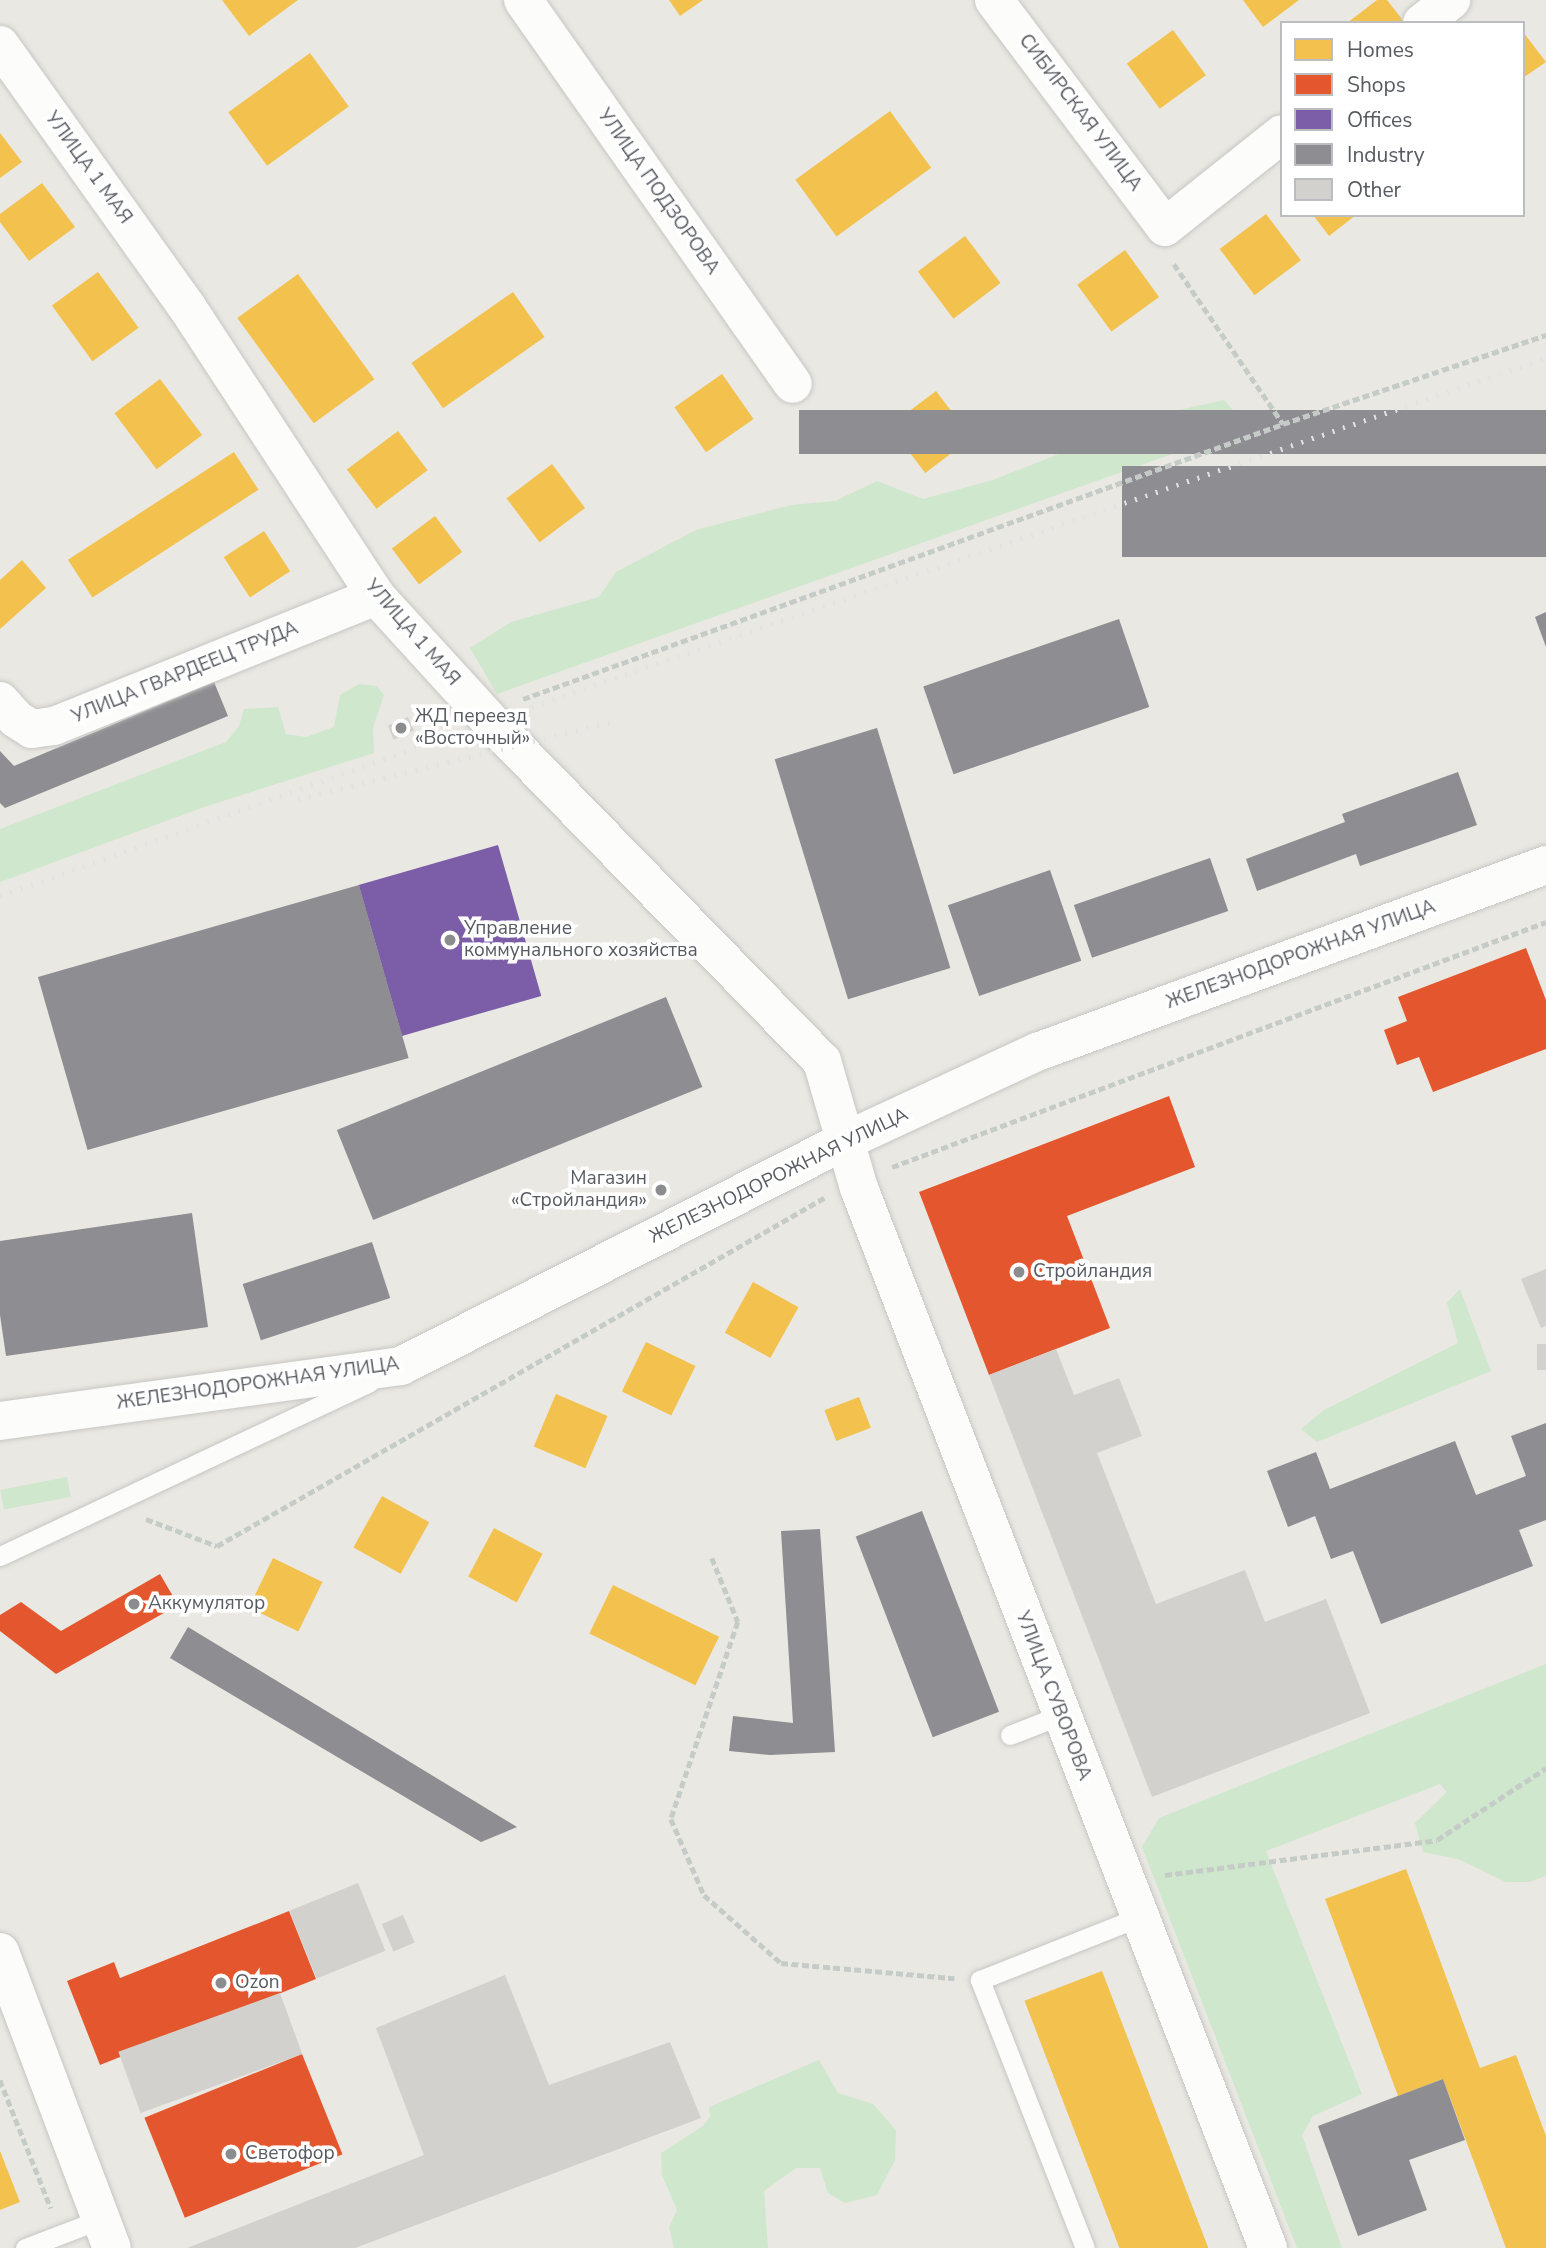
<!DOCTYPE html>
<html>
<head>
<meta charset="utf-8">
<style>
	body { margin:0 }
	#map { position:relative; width:1546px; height:2248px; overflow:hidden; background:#eae8e2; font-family:"Nunito Sans",sans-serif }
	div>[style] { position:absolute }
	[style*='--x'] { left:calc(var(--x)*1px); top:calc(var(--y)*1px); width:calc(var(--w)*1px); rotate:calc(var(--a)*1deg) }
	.green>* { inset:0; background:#cee7cd; transform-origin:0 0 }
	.homes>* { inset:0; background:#f2c14e; transform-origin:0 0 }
	.shops>* { inset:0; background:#e4572e; transform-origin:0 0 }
	.offices>* { inset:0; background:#7b5ea7; transform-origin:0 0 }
	.industry>* { inset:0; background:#8d8d92; transform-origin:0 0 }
	.building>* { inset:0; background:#d2d1cd; transform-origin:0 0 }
	.path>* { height:4.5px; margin-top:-2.25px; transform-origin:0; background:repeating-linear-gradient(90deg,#c5ccc8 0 7px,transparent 0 10.5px) }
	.roads { filter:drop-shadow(0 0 2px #c6c6c4) drop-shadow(0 0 2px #c6c6c4) }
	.lane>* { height:19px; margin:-9.5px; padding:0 9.5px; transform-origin:9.5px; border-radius:9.5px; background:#fcfcfb }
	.street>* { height:38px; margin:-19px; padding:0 19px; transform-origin:19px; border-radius:19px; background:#fcfcfb }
	.secondary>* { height:38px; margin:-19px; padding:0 19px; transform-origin:19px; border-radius:19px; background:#fcfcfb }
	.rail>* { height:5px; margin-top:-2.5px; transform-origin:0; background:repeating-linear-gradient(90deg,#e2e3e2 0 2px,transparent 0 11px) }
	.dots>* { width:19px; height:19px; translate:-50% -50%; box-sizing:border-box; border:4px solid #fff; border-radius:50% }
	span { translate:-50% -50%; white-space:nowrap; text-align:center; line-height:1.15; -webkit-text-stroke:7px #fff; paint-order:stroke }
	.street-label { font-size:19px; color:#575b61 }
	.poi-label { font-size:19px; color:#575b61 }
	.left { translate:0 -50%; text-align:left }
	.right { translate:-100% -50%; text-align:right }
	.legend { position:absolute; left:1280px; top:21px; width:245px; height:196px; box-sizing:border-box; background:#fff; border:2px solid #bcbdc0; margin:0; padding:9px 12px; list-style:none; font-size:21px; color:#575b61 }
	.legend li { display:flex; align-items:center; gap:14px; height:35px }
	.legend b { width:35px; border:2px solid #bcbdc0 }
</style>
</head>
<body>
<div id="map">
	<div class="green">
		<div style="clip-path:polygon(1224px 400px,1248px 427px,497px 694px,470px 648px,511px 622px,599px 597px,616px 572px,696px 530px,791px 505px,835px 501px,877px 481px,923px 499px,993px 480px,1157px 415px)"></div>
		<div style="clip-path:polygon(359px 684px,377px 686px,384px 695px,373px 728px,374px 753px,204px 807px,0 882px,0 829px,226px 742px,239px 726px,244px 709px,278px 707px,286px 734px,306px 737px,334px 727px,340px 695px)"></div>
		<div style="clip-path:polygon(1460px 1289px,1491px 1371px,1317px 1442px,1301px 1429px,1324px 1410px,1458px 1343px,1447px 1303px)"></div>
		<div style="left:67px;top:1477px;width:20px;height:68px;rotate:79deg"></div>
		<div style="clip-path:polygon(1546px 1664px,1546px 1876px,1529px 1882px,1506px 1882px,1458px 1859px,1423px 1852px,1415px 1823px,1447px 1792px,1440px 1784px,1266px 1851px,1362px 2094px,1313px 2116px,1302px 2135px,1342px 2248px,1297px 2248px,1142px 1847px,1159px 1818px)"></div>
		<div style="clip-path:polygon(819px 2060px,838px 2093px,873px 2104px,896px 2130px,895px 2160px,877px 2195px,845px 2203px,828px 2193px,820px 2168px,796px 2168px,764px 2191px,768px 2248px,674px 2248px,669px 2227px,677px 2210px,662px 2175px,661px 2153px,703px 2126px,710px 2117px,709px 2107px)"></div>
	</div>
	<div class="homes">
		<div style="clip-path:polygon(222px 0,298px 0,249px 36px)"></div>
		<div style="clip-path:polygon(669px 0,703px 0,680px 16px)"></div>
		<div style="clip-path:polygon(1243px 0,1299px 0,1263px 27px)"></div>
		<div style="clip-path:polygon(1377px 0,1387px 0,1405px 23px,1347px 23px)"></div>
		<div style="left:1173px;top:30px;width:56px;height:57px;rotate:54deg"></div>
		<div style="clip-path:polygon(1523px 32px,1546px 62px,1523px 78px)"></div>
		<div style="left:310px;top:53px;width:66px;height:101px;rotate:54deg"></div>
		<div style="left:890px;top:111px;width:70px;height:117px;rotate:54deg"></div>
		<div style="clip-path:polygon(0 133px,22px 162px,0 178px)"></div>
		<div style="clip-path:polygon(42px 183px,75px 227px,29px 261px,0 222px,0 214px)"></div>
		<div style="left:1266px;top:214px;width:58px;height:58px;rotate:53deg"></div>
		<div style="clip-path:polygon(1313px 215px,1356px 215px,1329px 236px)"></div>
		<div style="left:965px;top:236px;width:59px;height:59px;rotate:53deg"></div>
		<div style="left:1125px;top:250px;width:58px;height:59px;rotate:54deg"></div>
		<div style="left:98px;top:272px;width:69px;height:57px;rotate:54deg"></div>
		<div style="left:298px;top:274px;width:130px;height:75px;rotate:54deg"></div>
		<div style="left:513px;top:292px;width:55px;height:124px;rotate:55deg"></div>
		<div style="left:722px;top:374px;width:55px;height:58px;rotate:55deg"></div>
		<div style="left:160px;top:379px;width:70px;height:57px;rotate:53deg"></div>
		<div style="left:936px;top:391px;width:59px;height:58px;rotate:53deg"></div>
		<div style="left:398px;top:431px;width:49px;height:64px;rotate:53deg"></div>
		<div style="left:234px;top:452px;width:45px;height:198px;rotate:57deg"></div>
		<div style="left:552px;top:464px;width:55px;height:57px;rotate:53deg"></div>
		<div style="left:435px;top:516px;width:45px;height:54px;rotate:53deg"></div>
		<div style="left:264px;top:531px;width:48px;height:48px;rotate:57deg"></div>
		<div style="clip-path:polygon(22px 560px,46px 588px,0 629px,0 580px)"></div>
		<div style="left:753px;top:1282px;width:52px;height:58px;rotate:29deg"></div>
		<div style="left:646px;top:1342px;width:55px;height:55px;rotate:26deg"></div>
		<div style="left:556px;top:1394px;width:56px;height:57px;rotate:23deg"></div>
		<div style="left:859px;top:1397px;width:33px;height:37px;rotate:69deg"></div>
		<div style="left:382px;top:1496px;width:54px;height:59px;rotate:29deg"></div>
		<div style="left:494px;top:1528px;width:55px;height:55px;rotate:28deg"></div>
		<div style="left:273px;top:1558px;width:55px;height:55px;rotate:26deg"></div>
		<div style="left:613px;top:1585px;width:118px;height:54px;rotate:26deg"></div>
		<div style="clip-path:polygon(1406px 1869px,1480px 2068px,1516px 2055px,1546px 2136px,1546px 2248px,1506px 2248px,1443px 2079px,1398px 2096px,1325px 1899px)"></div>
		<div style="left:1102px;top:1971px;width:297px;height:83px;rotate:69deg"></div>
		<div style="clip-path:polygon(0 2151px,20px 2202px,0 2210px)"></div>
	</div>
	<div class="shops">
		<div style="clip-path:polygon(1526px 948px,1546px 1000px,1546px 1049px,1433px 1092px,1419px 1057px,1397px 1065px,1384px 1030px,1407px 1021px,1398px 997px)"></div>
		<div style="clip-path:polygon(1169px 1096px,1195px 1167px,1067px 1216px,1110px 1328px,989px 1375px,919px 1192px)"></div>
		<div style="clip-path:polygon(160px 1574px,178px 1605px,56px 1674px,0 1631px,0 1615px,21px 1602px,61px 1631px)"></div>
		<div style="clip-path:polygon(289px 1911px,316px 1979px,100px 2065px,67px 1981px,114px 1962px,120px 1978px)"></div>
		<div style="left:302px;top:2054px;width:108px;height:170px;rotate:68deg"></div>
	</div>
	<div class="offices">
		<div style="left:498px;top:845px;width:157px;height:145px;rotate:74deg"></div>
	</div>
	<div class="industry">
		<div style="left:1546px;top:410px;width:44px;height:747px;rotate:90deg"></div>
		<div style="left:1546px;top:466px;width:91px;height:424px;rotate:90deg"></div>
		<div style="clip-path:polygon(1546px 612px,1546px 647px,1535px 617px)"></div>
		<div style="left:1119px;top:619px;width:93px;height:207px;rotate:71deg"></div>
		<div style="clip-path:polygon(214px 682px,228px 716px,5px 808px,0 803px,0 751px,14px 766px)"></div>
		<div style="left:877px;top:728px;width:251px;height:107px;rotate:73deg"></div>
		<div style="clip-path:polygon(1458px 772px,1477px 825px,1360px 866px,1356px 854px,1257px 891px,1246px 859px,1345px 822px,1342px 814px)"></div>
		<div style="left:1210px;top:858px;width:56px;height:144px;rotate:71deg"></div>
		<div style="left:1050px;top:870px;width:96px;height:108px;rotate:71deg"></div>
		<div style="left:359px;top:885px;width:180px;height:334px;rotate:74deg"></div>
		<div style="left:666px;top:997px;width:97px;height:355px;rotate:68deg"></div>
		<div style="clip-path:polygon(192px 1213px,208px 1327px,6px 1356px,0 1315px,0 1241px)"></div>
		<div style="left:372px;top:1242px;width:59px;height:136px;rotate:72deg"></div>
		<div style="clip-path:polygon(1546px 1423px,1546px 1520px,1519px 1530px,1533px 1566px,1381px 1624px,1353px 1551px,1331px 1559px,1315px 1516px,1288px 1527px,1267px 1471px,1316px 1452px,1330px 1489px,1455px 1441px,1476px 1495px,1526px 1476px,1511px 1436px)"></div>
		<div style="left:922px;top:1511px;width:215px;height:71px;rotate:69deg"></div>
		<div style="clip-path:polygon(820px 1529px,835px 1752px,770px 1755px,729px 1751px,733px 1716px,793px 1723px,781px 1531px)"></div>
		<div style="clip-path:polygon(188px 1627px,517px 1827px,481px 1842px,170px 1658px)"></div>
		<div style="clip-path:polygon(1443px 2079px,1465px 2140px,1409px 2160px,1427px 2210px,1358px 2236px,1318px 2126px)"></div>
	</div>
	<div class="building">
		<div style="left:408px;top:717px;width:15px;height:22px;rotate:67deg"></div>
		<div style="clip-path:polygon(1546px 1269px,1546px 1326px,1541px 1328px,1521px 1279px)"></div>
		<div style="left:1537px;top:1344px;width:9px;height:26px"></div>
		<div style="clip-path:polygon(1056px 1349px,1074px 1395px,1119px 1378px,1142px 1436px,1097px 1453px,1156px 1604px,1245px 1570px,1265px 1622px,1326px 1599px,1370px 1713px,1152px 1797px,989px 1375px)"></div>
		<div style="left:358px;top:1883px;width:73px;height:74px;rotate:68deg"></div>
		<div style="left:403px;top:1915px;width:30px;height:23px;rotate:67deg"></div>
		<div style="clip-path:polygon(505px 1975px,549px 2085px,670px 2042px,701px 2118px,355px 2248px,187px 2248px,424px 2155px,376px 2028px)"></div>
		<div style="left:280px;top:1993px;width:65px;height:172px;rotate:70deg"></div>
	</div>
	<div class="path">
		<div style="--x:1174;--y:264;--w:194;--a:55.7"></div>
		<div style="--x:523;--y:699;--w:808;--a:-19.89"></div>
		<div style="--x:1283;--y:424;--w:278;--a:-18.7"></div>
		<div style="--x:892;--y:1167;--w:698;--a:-20.54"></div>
		<div style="--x:146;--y:1519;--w:76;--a:20.8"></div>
		<div style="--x:217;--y:1546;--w:700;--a:-29.83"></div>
		<div style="--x:712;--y:1558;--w:69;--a:67.9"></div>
		<div style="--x:738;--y:1622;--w:208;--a:108.8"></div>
		<div style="--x:671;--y:1819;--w:83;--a:66.5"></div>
		<div style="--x:704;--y:1895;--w:103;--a:41.4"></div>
		<div style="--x:781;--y:1963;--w:174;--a:5"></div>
		<div style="--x:1165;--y:1875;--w:274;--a:-7.3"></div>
		<div style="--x:1437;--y:1840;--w:131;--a:-33.4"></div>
		<div style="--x:0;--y:2080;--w:138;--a:68.3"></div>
	</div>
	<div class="roads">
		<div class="lane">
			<div style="--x:0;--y:1556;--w:408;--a:-25.2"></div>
			<div style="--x:1010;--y:1735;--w:55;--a:-21.4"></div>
			<div style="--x:25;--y:2248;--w:81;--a:-20.9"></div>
			<div style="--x:1085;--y:2248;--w:288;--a:-111.4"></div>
			<div style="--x:980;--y:1980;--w:171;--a:-21.6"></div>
		</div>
		<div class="street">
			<div style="--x:523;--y:0;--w:469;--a:54.9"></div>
			<div style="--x:994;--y:0;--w:284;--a:53"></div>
			<div style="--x:1165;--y:227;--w:149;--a:-38.5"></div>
			<div style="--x:1422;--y:23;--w:37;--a:-38"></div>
			<div style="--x:0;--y:45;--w:322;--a:54.5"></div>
			<div style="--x:187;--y:307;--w:345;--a:56.8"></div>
			<div style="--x:376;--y:596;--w:169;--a:47.6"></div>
			<div style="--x:490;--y:721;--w:475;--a:45.7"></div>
			<div style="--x:822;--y:1061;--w:132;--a:73.8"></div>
			<div style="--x:859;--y:1188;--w:1136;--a:68.9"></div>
			<div style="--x:0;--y:701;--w:24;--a:48"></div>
			<div style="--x:16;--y:719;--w:19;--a:32"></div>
			<div style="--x:32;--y:729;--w:22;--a:-8"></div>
			<div style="--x:54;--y:726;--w:347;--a:-22"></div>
			<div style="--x:0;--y:1952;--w:316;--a:69.3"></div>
		</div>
		<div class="secondary">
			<div style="--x:0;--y:1421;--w:405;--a:-7.8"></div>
			<div style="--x:401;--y:1366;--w:498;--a:-26.9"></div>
			<div style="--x:845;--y:1141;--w:212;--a:-24.9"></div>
			<div style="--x:1037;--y:1052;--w:542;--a:-20.17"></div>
		</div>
	</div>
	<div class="rail">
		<div style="--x:298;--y:799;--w:322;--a:-13.8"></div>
		<div style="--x:0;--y:896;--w:520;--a:-19.65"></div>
		<div style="--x:490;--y:721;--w:1117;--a:-18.97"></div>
	</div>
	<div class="dots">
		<div style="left:401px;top:728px;background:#8a8c8e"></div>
		<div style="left:450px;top:940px;background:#8a8c8e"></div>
		<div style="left:661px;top:1190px;background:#8a8c8e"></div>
		<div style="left:1019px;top:1272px;background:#8a8c8e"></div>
		<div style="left:134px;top:1604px;background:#8a8c8e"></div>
		<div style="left:221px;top:1983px;background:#8a8c8e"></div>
		<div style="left:231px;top:2154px;background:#8a8c8e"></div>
	</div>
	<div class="street-label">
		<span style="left:1080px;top:113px;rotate:53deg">СИБИРСКАЯ УЛИЦА</span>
		<span style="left:88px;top:168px;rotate:54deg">УЛИЦА 1 МАЯ</span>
		<span style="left:658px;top:192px;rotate:55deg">УЛИЦА ПОДЗОРОВА</span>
		<span style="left:412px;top:633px;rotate:49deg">УЛИЦА 1 МАЯ</span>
		<span style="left:185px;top:673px;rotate:-22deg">УЛИЦА ГВАРДЕЕЦ ТРУДА</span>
		<span style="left:1301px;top:955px;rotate:-20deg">ЖЕЛЕЗНОДОРОЖНАЯ УЛИЦА</span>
		<span style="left:779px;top:1176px;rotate:-26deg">ЖЕЛЕЗНОДОРОЖНАЯ УЛИЦА</span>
		<span style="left:258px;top:1384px;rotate:-8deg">ЖЕЛЕЗНОДОРОЖНАЯ УЛИЦА</span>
		<span style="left:1053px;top:1696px;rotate:69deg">УЛИЦА СУВОРОВА</span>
	</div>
	<div class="poi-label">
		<span class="left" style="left:415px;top:728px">ЖД переезд<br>«Восточный»</span>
		<span class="left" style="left:464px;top:940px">Управление<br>коммунального хозяйства</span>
		<span class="right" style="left:647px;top:1190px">Магазин<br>«Стройландия»</span>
		<span class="left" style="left:1033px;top:1272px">Стройландия</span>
		<span class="left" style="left:148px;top:1604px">Аккумулятор</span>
		<span class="left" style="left:235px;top:1983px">Ozon</span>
		<span class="left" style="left:245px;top:2154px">Светофор</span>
	</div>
	<ul class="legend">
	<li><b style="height:19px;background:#f2c14e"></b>Homes</li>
	<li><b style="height:19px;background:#e4572e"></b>Shops</li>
	<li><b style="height:19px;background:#7b5ea7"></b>Offices</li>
	<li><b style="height:19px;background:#8d8d92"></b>Industry</li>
	<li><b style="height:19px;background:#d2d1cd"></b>Other</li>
	</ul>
</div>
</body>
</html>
